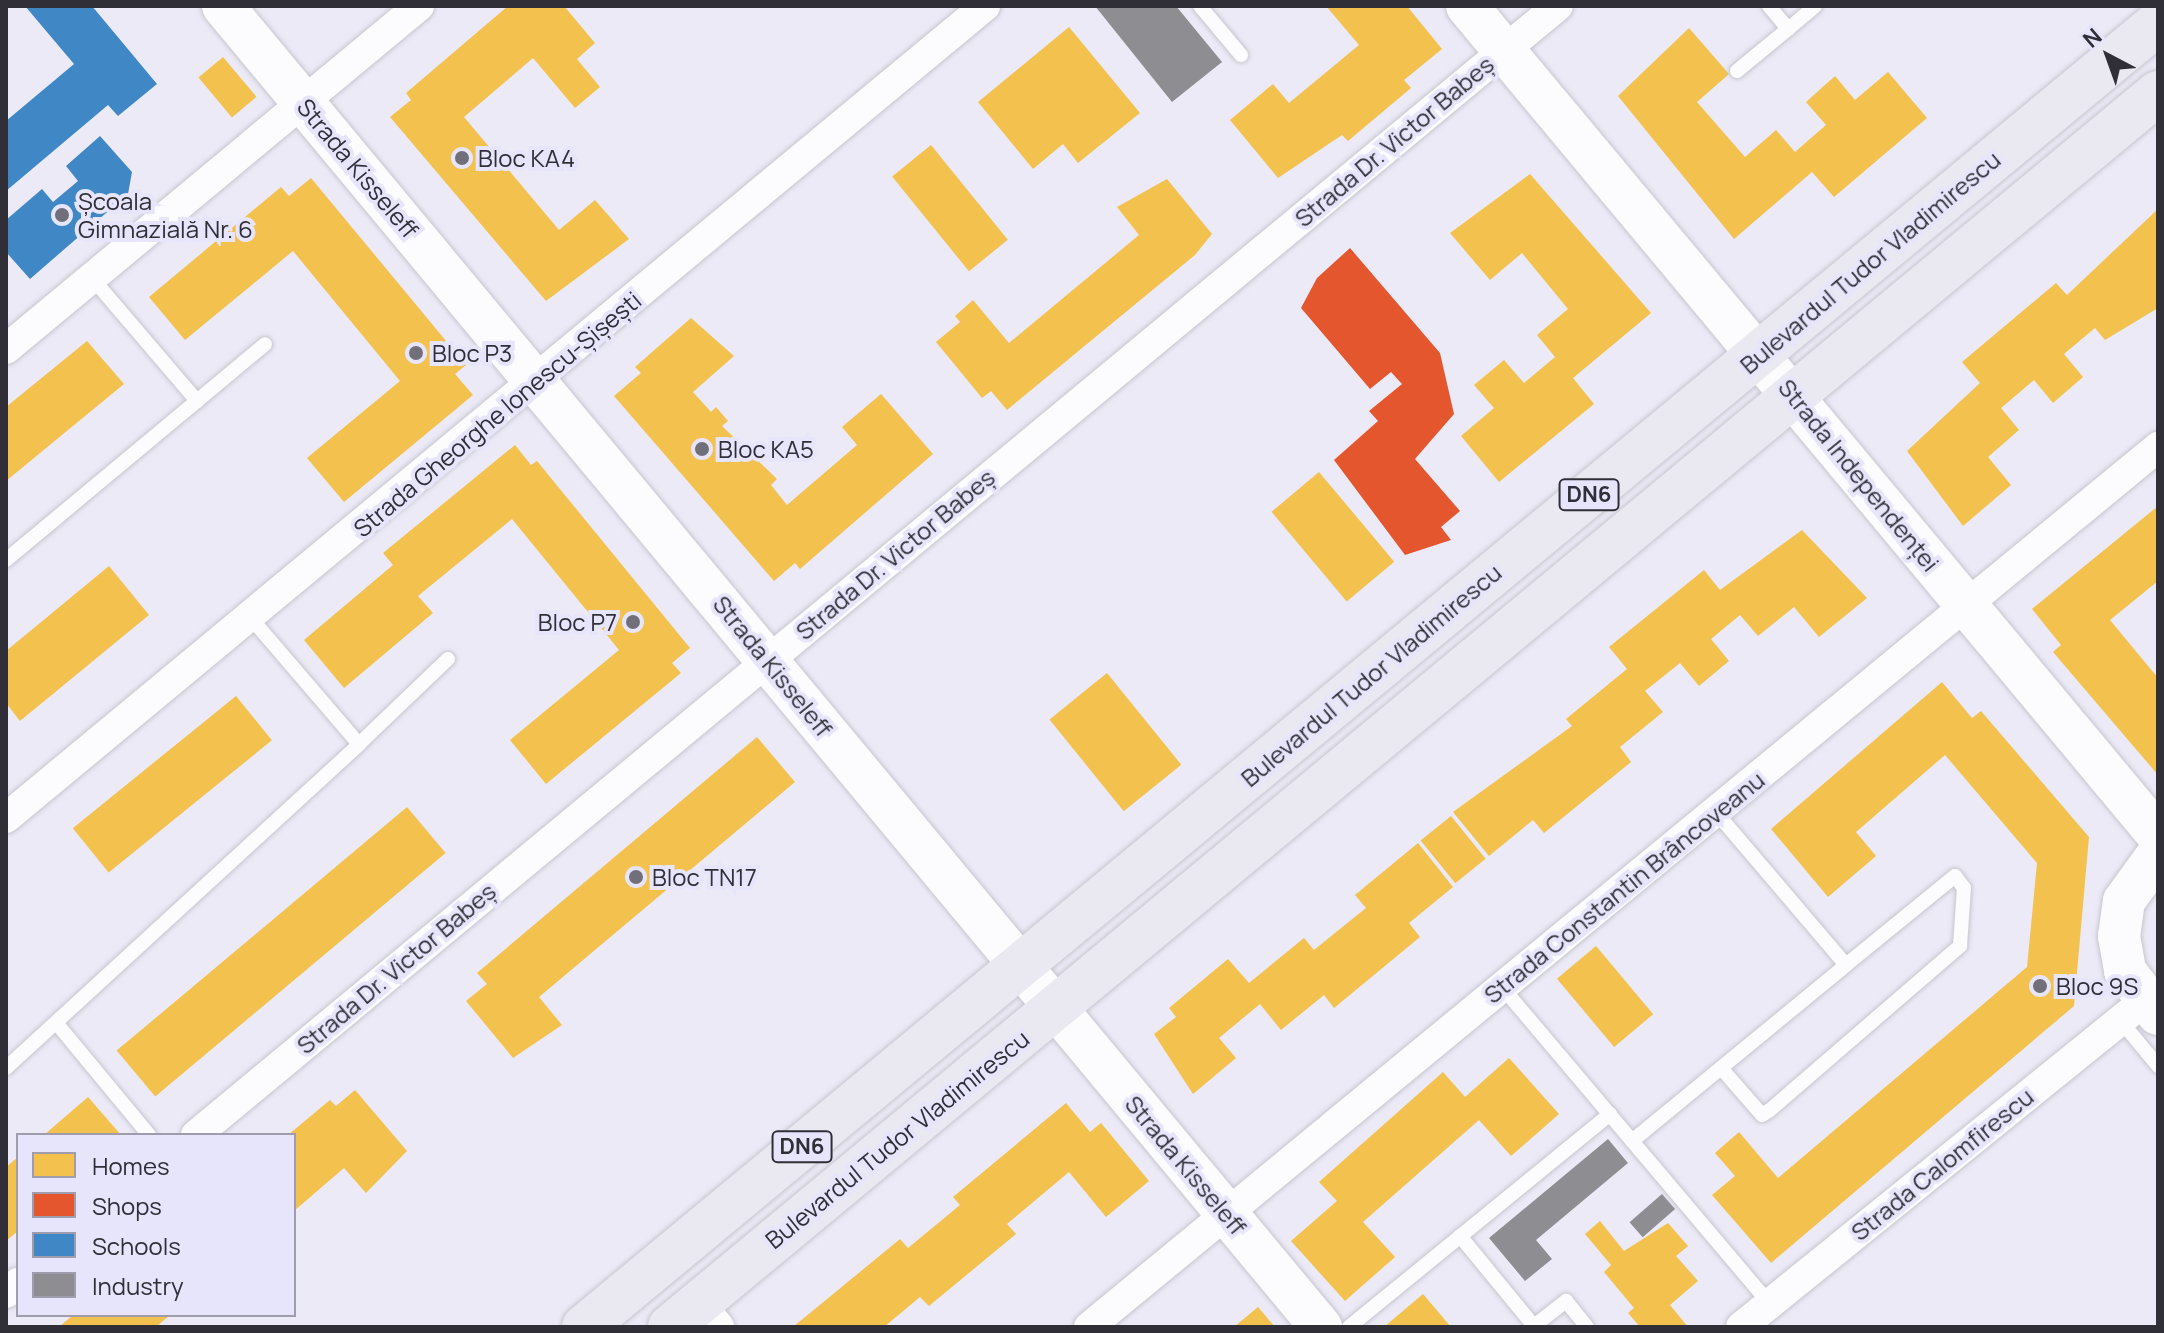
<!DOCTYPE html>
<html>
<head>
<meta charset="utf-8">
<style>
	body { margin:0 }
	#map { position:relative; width:2164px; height:1333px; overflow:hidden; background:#ebeaf6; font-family:Manrope,sans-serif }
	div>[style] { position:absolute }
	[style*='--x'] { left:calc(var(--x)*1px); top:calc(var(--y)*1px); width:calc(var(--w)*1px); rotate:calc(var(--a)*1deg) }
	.homes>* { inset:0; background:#f2c14e; transform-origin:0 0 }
	.shops>* { inset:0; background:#e4572e }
	.schools>* { inset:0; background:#3f88c5 }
	.industry>* { inset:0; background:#8d8d92; transform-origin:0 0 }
	.roads { filter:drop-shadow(0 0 2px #c7c6cf) drop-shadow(0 0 2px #c7c6cf) }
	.lane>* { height:14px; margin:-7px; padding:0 7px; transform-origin:7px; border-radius:7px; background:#fcfcfe }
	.street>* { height:30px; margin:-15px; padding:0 15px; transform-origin:15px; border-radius:15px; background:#fcfcfe }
	.secondary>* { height:42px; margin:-21px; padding:0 21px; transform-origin:21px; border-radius:21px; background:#fcfcfe }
	.primary>* { height:44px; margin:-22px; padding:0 22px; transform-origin:22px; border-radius:22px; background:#eae9f2 }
	.dots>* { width:22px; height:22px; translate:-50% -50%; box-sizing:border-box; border:4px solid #e7e5fb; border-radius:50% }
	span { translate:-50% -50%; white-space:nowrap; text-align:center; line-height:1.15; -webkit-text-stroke:8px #e7e5fb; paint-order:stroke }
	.shield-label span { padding:2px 6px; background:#e7e5fb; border:2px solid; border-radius:6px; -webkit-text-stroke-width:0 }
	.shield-label { font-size:22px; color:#302f37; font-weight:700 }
	.street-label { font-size:24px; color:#302f37 }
	.poi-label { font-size:24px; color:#302f37 }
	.left { translate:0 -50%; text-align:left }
	.right { translate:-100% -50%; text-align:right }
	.frame { position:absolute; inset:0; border:8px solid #302f37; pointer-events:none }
	.legend { position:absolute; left:16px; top:1133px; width:280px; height:184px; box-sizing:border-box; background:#e7e5fb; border:2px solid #9e9cad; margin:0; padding:10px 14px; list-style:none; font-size:24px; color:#302f37 }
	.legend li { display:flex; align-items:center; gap:16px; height:40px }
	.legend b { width:40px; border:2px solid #9e9cad }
	.north { position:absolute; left:2068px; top:16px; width:80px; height:80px; -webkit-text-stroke:6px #e7e5fb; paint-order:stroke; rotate:319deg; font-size:22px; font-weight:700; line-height:32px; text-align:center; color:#302f37 }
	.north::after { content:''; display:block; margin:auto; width:28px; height:36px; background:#302f37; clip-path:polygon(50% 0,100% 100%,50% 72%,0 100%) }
</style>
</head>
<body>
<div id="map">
	<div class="homes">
		<div style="clip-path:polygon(508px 6px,564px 6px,595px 43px,577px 59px,600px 87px,575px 108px,533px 58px,464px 117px,559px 230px,595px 200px,629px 239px,546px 301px,390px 117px,411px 100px,406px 93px)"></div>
		<div style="clip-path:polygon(1326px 6px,1407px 6px,1442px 49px,1404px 80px,1411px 88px,1348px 141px,1342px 135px,1278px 178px,1230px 120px,1273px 84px,1289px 103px,1359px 45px)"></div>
		<div style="clip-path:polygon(1069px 27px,1140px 113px,1078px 163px,1063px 144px,1033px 169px,978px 102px)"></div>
		<div style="clip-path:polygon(1689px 28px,1729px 74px,1697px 102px,1745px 157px,1776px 130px,1795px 152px,1826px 125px,1806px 102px,1835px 76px,1855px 100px,1888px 72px,1927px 118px,1834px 197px,1812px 172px,1734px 239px,1618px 96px)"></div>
		<div style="left:223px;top:57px;width:52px;height:32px;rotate:50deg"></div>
		<div style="left:931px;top:145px;width:122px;height:50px;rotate:51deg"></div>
		<div style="clip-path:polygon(1530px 174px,1651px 313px,1573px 378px,1594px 404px,1499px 482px,1461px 436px,1494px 408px,1474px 385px,1504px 360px,1524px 383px,1555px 357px,1537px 335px,1568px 309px,1522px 253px,1490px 280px,1450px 233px)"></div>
		<div style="clip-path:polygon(311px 178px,466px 365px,455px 374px,473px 395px,344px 502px,307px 458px,400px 381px,293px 251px,185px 340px,149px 297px,281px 187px,289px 196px)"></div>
		<div style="clip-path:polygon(1167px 179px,1212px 234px,1195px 255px,1007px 410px,991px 391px,982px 398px,936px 342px,960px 322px,955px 316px,973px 300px,1009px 343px,1139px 235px,1117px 207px)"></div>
		<div style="clip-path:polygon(2158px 209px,2158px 308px,2105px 340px,2095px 328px,2064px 354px,2083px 377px,2053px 403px,2034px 380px,2001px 408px,2019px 430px,1988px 457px,2011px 485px,1963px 526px,1907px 451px,1980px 383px,1962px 362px,2056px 283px,2067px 295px)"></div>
		<div style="clip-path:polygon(691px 318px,734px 356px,693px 392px,711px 412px,716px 407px,728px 421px,722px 426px,777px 479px,771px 485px,787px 505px,857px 445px,842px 427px,881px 394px,933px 454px,800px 569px,795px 563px,774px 581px,614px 396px,641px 373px,635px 367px)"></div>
		<div style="clip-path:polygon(87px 341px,124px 384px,6px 481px,6px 407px)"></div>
		<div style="clip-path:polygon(515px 445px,531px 465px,537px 461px,690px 648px,672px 663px,681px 673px,546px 784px,510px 740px,619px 650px,512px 519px,418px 596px,433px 613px,344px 688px,304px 640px,393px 565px,383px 553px)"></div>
		<div style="left:1319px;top:472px;width:117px;height:62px;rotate:50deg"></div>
		<div style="clip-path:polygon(2158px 506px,2158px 581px,2110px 620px,2158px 678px,2158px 775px,2053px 652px,2061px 645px,2032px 609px)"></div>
		<div style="clip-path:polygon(1802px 530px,1867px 598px,1819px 637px,1794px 607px,1758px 636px,1740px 615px,1711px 639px,1729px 661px,1699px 686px,1680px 663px,1645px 691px,1663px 712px,1620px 747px,1631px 762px,1544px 833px,1533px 820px,1489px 856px,1453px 812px,1572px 726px,1566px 719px,1627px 669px,1609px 647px,1704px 570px,1720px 590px)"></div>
		<div style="clip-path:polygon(109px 566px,149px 615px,20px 721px,6px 703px,6px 651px)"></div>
		<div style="left:1107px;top:673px;width:118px;height:74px;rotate:51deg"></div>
		<div style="clip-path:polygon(1942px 682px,1972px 718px,1981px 711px,2089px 837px,2074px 1006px,1771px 1263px,1712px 1195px,1735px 1176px,1715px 1153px,1739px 1132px,1778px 1178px,2027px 967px,2037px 863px,1945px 755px,1856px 832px,1876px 856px,1828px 897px,1771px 829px)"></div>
		<div style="left:236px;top:696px;width:57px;height:210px;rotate:51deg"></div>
		<div style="clip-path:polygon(757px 737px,795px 782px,539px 997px,562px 1025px,513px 1058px,466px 1001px,487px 984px,477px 973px)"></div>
		<div style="left:407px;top:807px;width:60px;height:379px;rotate:50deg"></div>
		<div style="left:1451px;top:816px;width:55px;height:39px;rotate:51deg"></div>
		<div style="clip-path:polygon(1418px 843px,1453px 887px,1409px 923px,1420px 937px,1334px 1008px,1324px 995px,1281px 1030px,1260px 1004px,1219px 1038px,1236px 1058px,1193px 1094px,1154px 1034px,1176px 1017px,1169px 1008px,1228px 959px,1249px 983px,1304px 938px,1314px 950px,1366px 908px,1355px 895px)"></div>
		<div style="left:1596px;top:946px;width:89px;height:51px;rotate:50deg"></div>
		<div style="clip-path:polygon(1509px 1058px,1559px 1114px,1511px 1156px,1479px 1120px,1363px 1222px,1395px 1257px,1345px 1301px,1291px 1241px,1337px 1201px,1319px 1182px,1443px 1072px,1465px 1097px)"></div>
		<div style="clip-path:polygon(355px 1090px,407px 1151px,366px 1193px,344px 1168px,294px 1211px,294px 1135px,288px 1135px,330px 1100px,336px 1106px)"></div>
		<div style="clip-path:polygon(88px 1097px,121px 1135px,44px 1135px)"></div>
		<div style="clip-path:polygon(1066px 1103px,1090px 1132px,1101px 1123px,1149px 1181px,1106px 1217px,1069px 1172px,1007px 1224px,1016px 1234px,929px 1306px,920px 1297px,884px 1327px,793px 1327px,900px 1239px,908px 1248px,960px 1205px,953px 1197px)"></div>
		<div style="clip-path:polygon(18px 1157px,18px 1231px,6px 1241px,6px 1167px)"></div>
		<div style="clip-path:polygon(1600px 1221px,1624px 1251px,1668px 1223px,1688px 1246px,1676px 1256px,1698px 1281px,1670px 1305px,1688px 1327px,1640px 1327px,1628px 1313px,1634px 1308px,1604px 1272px,1611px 1265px,1585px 1234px)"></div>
		<div style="clip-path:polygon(1423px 1294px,1451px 1327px,1384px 1327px)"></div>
		<div style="clip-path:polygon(1258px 1307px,1275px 1327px,1234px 1327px)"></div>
		<div style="clip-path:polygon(73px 1315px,170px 1315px,156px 1327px,59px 1327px)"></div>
	</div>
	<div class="shops">
		<div style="clip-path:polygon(1350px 248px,1440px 353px,1454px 414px,1415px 459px,1460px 511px,1441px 527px,1451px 540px,1405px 555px,1334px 460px,1378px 421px,1369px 411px,1402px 384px,1391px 372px,1370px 389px,1301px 308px,1317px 278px)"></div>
	</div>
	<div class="schools">
		<div style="clip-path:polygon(25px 6px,92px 6px,157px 84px,118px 116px,108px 105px,6px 191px,6px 121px,74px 64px)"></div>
		<div style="clip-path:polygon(100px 136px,132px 172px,128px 194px,30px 279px,6px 252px,6px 220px,42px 189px,53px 202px,78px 181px,66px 166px)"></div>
	</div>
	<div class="industry">
		<div style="clip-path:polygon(1095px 6px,1176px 6px,1222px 62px,1172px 102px)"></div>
		<div style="clip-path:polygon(1608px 1139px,1628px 1163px,1536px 1240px,1552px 1259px,1525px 1281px,1489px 1238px)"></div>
		<div style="left:1662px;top:1194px;width:20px;height:43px;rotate:49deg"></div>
	</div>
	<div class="roads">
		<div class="lane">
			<div style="--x:1200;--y:6;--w:64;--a:50.1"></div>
			<div style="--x:1769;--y:6;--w:30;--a:50"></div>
			<div style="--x:1788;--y:29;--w:35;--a:-40"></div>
			<div style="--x:1737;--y:71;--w:66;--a:-39.5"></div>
			<div style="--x:92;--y:278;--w:162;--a:49.5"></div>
			<div style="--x:6;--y:560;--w:337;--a:-39.8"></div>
			<div style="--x:250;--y:617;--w:167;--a:49.4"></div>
			<div style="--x:359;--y:744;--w:123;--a:-43.7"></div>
			<div style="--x:1502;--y:987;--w:415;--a:49.8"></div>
			<div style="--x:2120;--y:1020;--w:60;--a:50.4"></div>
			<div style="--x:58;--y:1025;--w:143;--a:50.4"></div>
			<div style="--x:6;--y:1068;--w:479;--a:-42.5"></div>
			<div style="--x:1721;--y:1068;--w:62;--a:48.9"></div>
			<div style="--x:1762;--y:1115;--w:9;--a:-32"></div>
			<div style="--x:1770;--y:1110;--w:251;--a:-40.8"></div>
			<div style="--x:1960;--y:946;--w:58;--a:-86.1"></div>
			<div style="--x:1964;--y:888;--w:15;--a:-127"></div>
			<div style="--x:1955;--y:876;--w:141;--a:140.8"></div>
			<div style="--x:1632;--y:1141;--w:277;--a:-39.4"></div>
			<div style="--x:1846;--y:965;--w:201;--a:-130.4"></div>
			<div style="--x:1460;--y:1236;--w:117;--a:50.6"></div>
			<div style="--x:1534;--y:1326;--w:41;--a:-38"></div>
			<div style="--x:1566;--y:1301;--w:33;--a:51"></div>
			<div style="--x:1349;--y:1327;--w:337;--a:-39.2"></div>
		</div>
		<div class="street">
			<div style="--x:6;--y:349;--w:537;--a:-39.71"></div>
			<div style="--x:6;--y:818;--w:1272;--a:-39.67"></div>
			<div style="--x:196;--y:1135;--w:1769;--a:-39.66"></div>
			<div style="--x:6;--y:1293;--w:16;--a:-40"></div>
			<div style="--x:699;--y:1302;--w:32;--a:51"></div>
			<div style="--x:1089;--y:1327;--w:1385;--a:-39.46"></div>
			<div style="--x:1741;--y:1327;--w:517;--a:-38.95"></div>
		</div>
		<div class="secondary">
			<div style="--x:223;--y:6;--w:1718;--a:50.27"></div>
			<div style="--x:1467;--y:6;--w:1079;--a:50.19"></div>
			<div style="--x:2158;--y:854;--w:58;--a:125.9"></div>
			<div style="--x:2124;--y:901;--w:35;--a:98"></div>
			<div style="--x:2119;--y:936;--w:36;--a:80"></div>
			<div style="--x:2125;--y:971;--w:54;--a:52.5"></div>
		</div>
		<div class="primary">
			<div style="--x:584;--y:1327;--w:2044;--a:-39.64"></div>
			<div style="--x:670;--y:1327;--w:1933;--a:-39.67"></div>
		</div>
	</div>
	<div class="dots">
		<div style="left:462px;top:158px;background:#71707a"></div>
		<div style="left:62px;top:215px;background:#71707a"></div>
		<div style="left:416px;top:353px;background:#71707a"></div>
		<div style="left:702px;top:449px;background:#71707a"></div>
		<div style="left:633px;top:622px;background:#71707a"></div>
		<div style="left:636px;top:877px;background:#71707a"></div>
		<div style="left:2040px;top:986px;background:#71707a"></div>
	</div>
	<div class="shield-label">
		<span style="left:1589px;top:495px">DN6</span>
		<span style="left:802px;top:1147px">DN6</span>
	</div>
	<div class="street-label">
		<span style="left:1394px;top:141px;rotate:-40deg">Strada Dr. Victor Babeș</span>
		<span style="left:358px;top:168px;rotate:50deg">Strada Kisseleff</span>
		<span style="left:1870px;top:262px;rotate:-40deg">Bulevardul Tudor Vladimirescu</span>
		<span style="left:497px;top:414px;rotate:-40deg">Strada Gheorghe Ionescu-Șișești</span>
		<span style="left:1859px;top:475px;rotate:51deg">Strada Independenței</span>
		<span style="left:895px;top:554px;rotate:-40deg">Strada Dr. Victor Babeș</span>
		<span style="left:773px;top:666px;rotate:51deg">Strada Kisseleff</span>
		<span style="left:1371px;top:675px;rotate:-40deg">Bulevardul Tudor Vladimirescu</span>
		<span style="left:1624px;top:887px;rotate:-39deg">Strada Constantin Brâncoveanu</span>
		<span style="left:396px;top:968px;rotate:-40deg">Strada Dr. Victor Babeș</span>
		<span style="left:897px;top:1139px;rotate:-39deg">Bulevardul Tudor Vladimirescu</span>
		<span style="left:1942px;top:1164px;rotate:-39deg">Strada Calomfirescu</span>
		<span style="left:1186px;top:1165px;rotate:50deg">Strada Kisseleff</span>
	</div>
	<div class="poi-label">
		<span class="left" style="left:478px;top:158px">Bloc KA4</span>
		<span class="left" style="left:78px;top:215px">Școala<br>Gimnazială Nr. 6</span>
		<span class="left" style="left:432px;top:353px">Bloc P3</span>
		<span class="left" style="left:718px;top:449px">Bloc KA5</span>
		<span class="right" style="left:617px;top:622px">Bloc P7</span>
		<span class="left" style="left:652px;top:877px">Bloc TN17</span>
		<span class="left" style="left:2056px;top:986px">Bloc 9S</span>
	</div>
	<div class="frame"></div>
	<ul class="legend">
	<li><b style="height:22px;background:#f2c14e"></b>Homes</li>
	<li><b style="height:22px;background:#e4572e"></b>Shops</li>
	<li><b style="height:22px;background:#3f88c5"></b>Schools</li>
	<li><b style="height:22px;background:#8d8d92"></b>Industry</li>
	</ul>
	<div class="north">N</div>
</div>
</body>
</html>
